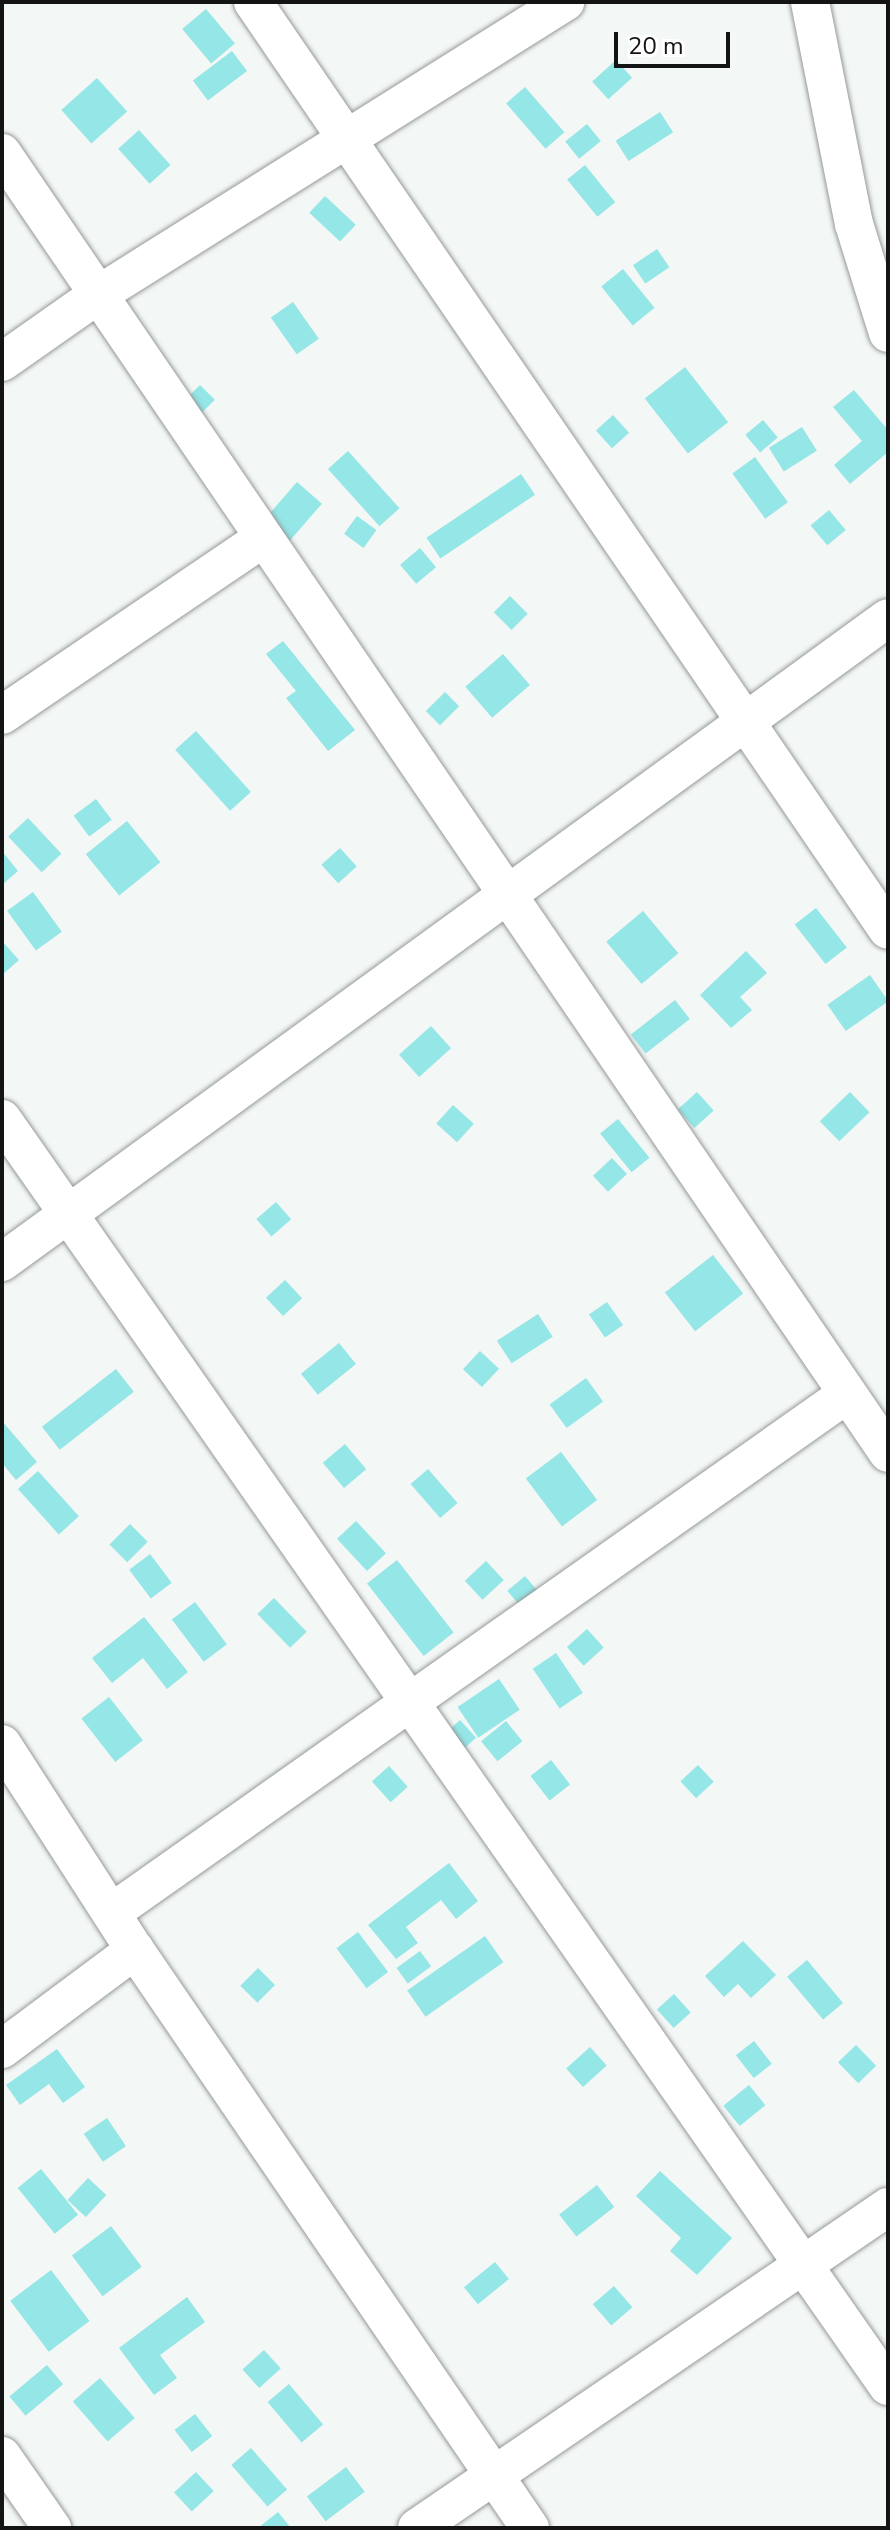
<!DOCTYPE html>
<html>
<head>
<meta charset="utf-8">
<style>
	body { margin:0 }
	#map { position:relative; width:890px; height:2530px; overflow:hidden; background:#f3f7f5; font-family:"Nunito Sans",sans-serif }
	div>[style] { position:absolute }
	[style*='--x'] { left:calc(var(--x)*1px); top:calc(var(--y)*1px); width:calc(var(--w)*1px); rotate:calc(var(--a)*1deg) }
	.building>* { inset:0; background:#94e6e7; transform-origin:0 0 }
	.roads { filter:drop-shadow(0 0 2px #969998) drop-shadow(0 0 2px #969998) }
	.minor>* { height:38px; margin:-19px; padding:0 19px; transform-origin:19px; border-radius:19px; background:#fff }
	span { translate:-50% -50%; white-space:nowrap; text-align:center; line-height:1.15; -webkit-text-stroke:8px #fff; paint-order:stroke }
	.frame { position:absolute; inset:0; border:4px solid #131413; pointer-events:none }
	.scale { position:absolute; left:614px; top:32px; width:116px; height:36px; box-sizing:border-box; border:4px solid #131413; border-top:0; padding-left:10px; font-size:24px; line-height:28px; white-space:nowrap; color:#131413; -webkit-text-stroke:6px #fff; paint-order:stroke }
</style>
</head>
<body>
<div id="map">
	<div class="building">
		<div style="left:206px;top:9px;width:45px;height:31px;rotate:50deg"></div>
		<div style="left:232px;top:51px;width:25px;height:49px;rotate:53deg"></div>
		<div style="left:616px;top:60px;width:24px;height:32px;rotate:48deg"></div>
		<div style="left:97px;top:78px;width:45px;height:48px;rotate:48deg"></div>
		<div style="left:525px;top:87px;width:60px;height:25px;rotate:49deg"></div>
		<div style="left:660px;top:112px;width:24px;height:53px;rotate:57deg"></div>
		<div style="left:587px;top:124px;width:22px;height:28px;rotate:51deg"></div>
		<div style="left:139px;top:130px;width:47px;height:28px;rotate:48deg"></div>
		<div style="left:585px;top:165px;width:48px;height:23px;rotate:51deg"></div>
		<div style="left:325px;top:196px;width:42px;height:23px;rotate:43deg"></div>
		<div style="left:657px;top:249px;width:22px;height:29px;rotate:56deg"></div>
		<div style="left:623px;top:269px;width:50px;height:28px;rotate:51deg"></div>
		<div style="left:293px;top:302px;width:45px;height:27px;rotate:55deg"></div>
		<div style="left:685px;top:367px;width:70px;height:51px;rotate:52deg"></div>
		<div style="left:200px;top:385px;width:21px;height:24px;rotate:45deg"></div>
		<div style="clip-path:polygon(854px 390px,888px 430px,888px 452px,850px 484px,834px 465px,862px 441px,833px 407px)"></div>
		<div style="left:613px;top:415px;width:24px;height:23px;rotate:48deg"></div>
		<div style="left:763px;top:420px;width:23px;height:23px;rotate:50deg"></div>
		<div style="left:802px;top:427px;width:28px;height:39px;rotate:58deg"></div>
		<div style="left:348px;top:451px;width:77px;height:27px;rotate:48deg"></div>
		<div style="left:755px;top:457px;width:56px;height:28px;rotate:54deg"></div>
		<div style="left:521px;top:474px;width:25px;height:114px;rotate:56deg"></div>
		<div style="left:297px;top:482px;width:33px;height:53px;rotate:41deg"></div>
		<div style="left:829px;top:510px;width:26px;height:24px;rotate:50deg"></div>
		<div style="left:357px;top:516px;width:24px;height:22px;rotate:36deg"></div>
		<div style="left:420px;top:548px;width:25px;height:26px;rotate:50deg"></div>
		<div style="left:510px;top:596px;width:25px;height:23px;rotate:45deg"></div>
		<div style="clip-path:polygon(283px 641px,355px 730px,328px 751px,286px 698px,296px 691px,266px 654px)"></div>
		<div style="left:503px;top:654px;width:41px;height:50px;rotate:49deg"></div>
		<div style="left:445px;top:692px;width:20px;height:27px;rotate:45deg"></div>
		<div style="left:196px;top:731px;width:82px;height:28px;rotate:48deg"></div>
		<div style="left:96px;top:799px;width:26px;height:28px;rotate:53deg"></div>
		<div style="left:28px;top:818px;width:49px;height:27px;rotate:47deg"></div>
		<div style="left:127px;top:821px;width:53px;height:53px;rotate:51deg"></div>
		<div style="left:340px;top:848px;width:25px;height:25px;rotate:48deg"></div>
		<div style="clip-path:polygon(2px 851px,18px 871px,2px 885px)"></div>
		<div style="left:33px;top:892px;width:49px;height:32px;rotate:54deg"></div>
		<div style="left:816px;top:908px;width:50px;height:27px;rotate:52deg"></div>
		<div style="left:643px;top:911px;width:55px;height:48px;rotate:50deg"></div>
		<div style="clip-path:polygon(2px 941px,19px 960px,2px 975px)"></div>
		<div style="clip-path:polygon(746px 951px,767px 973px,740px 997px,752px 1010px,731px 1028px,700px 995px)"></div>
		<div style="left:870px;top:975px;width:32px;height:52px;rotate:55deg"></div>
		<div style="left:675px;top:1000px;width:24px;height:56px;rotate:52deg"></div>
		<div style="left:431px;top:1026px;width:30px;height:43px;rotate:48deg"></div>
		<div style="left:697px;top:1092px;width:25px;height:26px;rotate:48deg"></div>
		<div style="left:850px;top:1092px;width:28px;height:42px;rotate:46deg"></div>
		<div style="left:453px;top:1105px;width:28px;height:25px;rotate:42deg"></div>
		<div style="left:618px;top:1119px;width:50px;height:23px;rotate:51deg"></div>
		<div style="left:612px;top:1158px;width:22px;height:26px;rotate:47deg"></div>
		<div style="left:276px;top:1202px;width:23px;height:26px;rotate:49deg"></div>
		<div style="left:713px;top:1255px;width:49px;height:61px;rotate:52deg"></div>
		<div style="left:285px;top:1280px;width:25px;height:26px;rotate:47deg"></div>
		<div style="left:607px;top:1302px;width:28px;height:22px;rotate:55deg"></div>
		<div style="left:538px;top:1314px;width:27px;height:49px;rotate:57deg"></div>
		<div style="left:339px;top:1343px;width:27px;height:49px;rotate:51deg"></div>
		<div style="left:480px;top:1351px;width:26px;height:25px;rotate:43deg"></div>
		<div style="left:116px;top:1369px;width:29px;height:94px;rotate:52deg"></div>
		<div style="left:586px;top:1378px;width:29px;height:45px;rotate:54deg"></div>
		<div style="clip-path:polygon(2px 1421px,37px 1462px,16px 1480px,2px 1463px)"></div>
		<div style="left:345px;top:1444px;width:33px;height:29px;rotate:50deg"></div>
		<div style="left:561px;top:1452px;width:60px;height:44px;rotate:53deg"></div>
		<div style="left:428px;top:1469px;width:45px;height:23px;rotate:49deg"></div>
		<div style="left:38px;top:1471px;width:61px;height:27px;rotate:48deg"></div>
		<div style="left:356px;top:1521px;width:44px;height:26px;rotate:47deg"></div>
		<div style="left:130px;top:1524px;width:25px;height:29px;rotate:45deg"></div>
		<div style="left:150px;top:1554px;width:36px;height:26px;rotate:53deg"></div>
		<div style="left:397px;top:1560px;width:92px;height:38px;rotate:52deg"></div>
		<div style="left:486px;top:1561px;width:26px;height:29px;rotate:47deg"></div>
		<div style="left:525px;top:1576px;width:23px;height:23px;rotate:50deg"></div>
		<div style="left:274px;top:1598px;width:47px;height:23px;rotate:46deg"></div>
		<div style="left:195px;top:1602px;width:53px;height:29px;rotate:53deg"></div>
		<div style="clip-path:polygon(144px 1617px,188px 1672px,167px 1689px,143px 1658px,112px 1683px,92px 1658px)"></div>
		<div style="left:587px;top:1629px;width:25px;height:27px;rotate:48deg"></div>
		<div style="left:556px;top:1653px;width:48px;height:28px;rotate:56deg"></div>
		<div style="left:499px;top:1679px;width:37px;height:50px;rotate:56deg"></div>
		<div style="left:109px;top:1697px;width:55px;height:35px;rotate:52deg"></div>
		<div style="left:460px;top:1720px;width:24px;height:22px;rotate:48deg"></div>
		<div style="left:506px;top:1721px;width:26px;height:32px;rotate:51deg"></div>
		<div style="left:551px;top:1760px;width:31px;height:26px;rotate:52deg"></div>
		<div style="left:698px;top:1765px;width:23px;height:24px;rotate:47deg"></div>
		<div style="left:389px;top:1766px;width:28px;height:23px;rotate:48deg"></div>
		<div style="clip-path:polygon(449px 1863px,478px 1901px,456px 1919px,441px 1900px,406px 1927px,418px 1943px,396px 1959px,368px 1925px)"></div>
		<div style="left:358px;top:1932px;width:50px;height:27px;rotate:53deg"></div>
		<div style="left:485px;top:1936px;width:32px;height:95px;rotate:55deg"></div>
		<div style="clip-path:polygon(743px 1941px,776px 1975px,751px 1998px,738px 1984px,724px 1997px,705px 1976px)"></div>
		<div style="left:420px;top:1951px;width:19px;height:29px;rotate:54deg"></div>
		<div style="left:807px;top:1960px;width:56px;height:26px;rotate:50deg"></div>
		<div style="left:258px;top:1968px;width:24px;height:25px;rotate:45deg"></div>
		<div style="left:674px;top:1994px;width:25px;height:23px;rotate:48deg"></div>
		<div style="left:754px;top:2041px;width:29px;height:23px;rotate:52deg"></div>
		<div style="left:856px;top:2045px;width:29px;height:25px;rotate:46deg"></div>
		<div style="left:590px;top:2047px;width:25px;height:32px;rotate:48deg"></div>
		<div style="clip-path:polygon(57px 2049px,85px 2087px,63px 2103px,49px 2084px,20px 2105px,6px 2085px)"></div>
		<div style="left:749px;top:2085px;width:26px;height:33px;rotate:51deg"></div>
		<div style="left:107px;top:2118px;width:34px;height:28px;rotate:56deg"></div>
		<div style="left:41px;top:2169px;width:59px;height:30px;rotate:51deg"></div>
		<div style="clip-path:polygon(660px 2171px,732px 2238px,697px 2275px,670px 2251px,681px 2238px,636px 2196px)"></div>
		<div style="left:88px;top:2178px;width:25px;height:30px;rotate:43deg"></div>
		<div style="left:597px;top:2185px;width:28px;height:48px;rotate:52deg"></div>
		<div style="left:111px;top:2226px;width:51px;height:49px;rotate:53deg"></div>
		<div style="left:495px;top:2262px;width:22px;height:40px;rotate:51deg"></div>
		<div style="left:51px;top:2270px;width:64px;height:51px;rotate:53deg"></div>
		<div style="left:614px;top:2286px;width:28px;height:28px;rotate:49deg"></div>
		<div style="clip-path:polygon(187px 2297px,205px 2322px,160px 2355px,177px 2378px,154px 2395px,119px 2348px)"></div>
		<div style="left:264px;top:2350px;width:25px;height:29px;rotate:48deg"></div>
		<div style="left:47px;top:2365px;width:25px;height:49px;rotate:50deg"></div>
		<div style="left:100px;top:2378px;width:53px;height:36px;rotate:49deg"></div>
		<div style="left:289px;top:2384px;width:53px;height:28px;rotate:50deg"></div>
		<div style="left:195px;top:2414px;width:28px;height:26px;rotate:52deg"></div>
		<div style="left:251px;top:2448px;width:55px;height:26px;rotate:49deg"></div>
		<div style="left:346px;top:2467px;width:31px;height:49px;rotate:53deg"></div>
		<div style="left:196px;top:2472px;width:26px;height:30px;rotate:47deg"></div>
		<div style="clip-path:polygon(278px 2512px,291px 2528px,258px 2528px)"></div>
	</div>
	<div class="roads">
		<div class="minor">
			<div style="--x:253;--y:2;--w:1124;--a:55.62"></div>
			<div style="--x:810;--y:2;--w:226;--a:78.8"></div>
			<div style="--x:854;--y:224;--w:114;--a:72.7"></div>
			<div style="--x:2;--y:153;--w:1573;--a:55.72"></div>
			<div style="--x:2;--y:362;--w:115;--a:-35.1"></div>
			<div style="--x:96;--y:296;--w:554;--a:-32.08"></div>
			<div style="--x:2;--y:715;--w:314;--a:-34.1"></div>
			<div style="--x:2;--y:1119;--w:1546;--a:55.04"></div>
			<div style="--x:2;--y:1262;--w:1095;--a:-36.01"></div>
			<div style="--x:2;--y:1744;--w:245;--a:57.2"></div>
			<div style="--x:135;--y:1950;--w:700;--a:55.65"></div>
			<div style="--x:111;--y:1913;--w:901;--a:-35.19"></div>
			<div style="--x:2;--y:2049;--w:166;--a:-36.7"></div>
			<div style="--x:2;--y:2456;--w:88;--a:55.2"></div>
			<div style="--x:417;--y:2528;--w:570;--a:-34.28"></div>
		</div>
	</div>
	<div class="frame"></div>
	<div class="scale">20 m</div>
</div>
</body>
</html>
